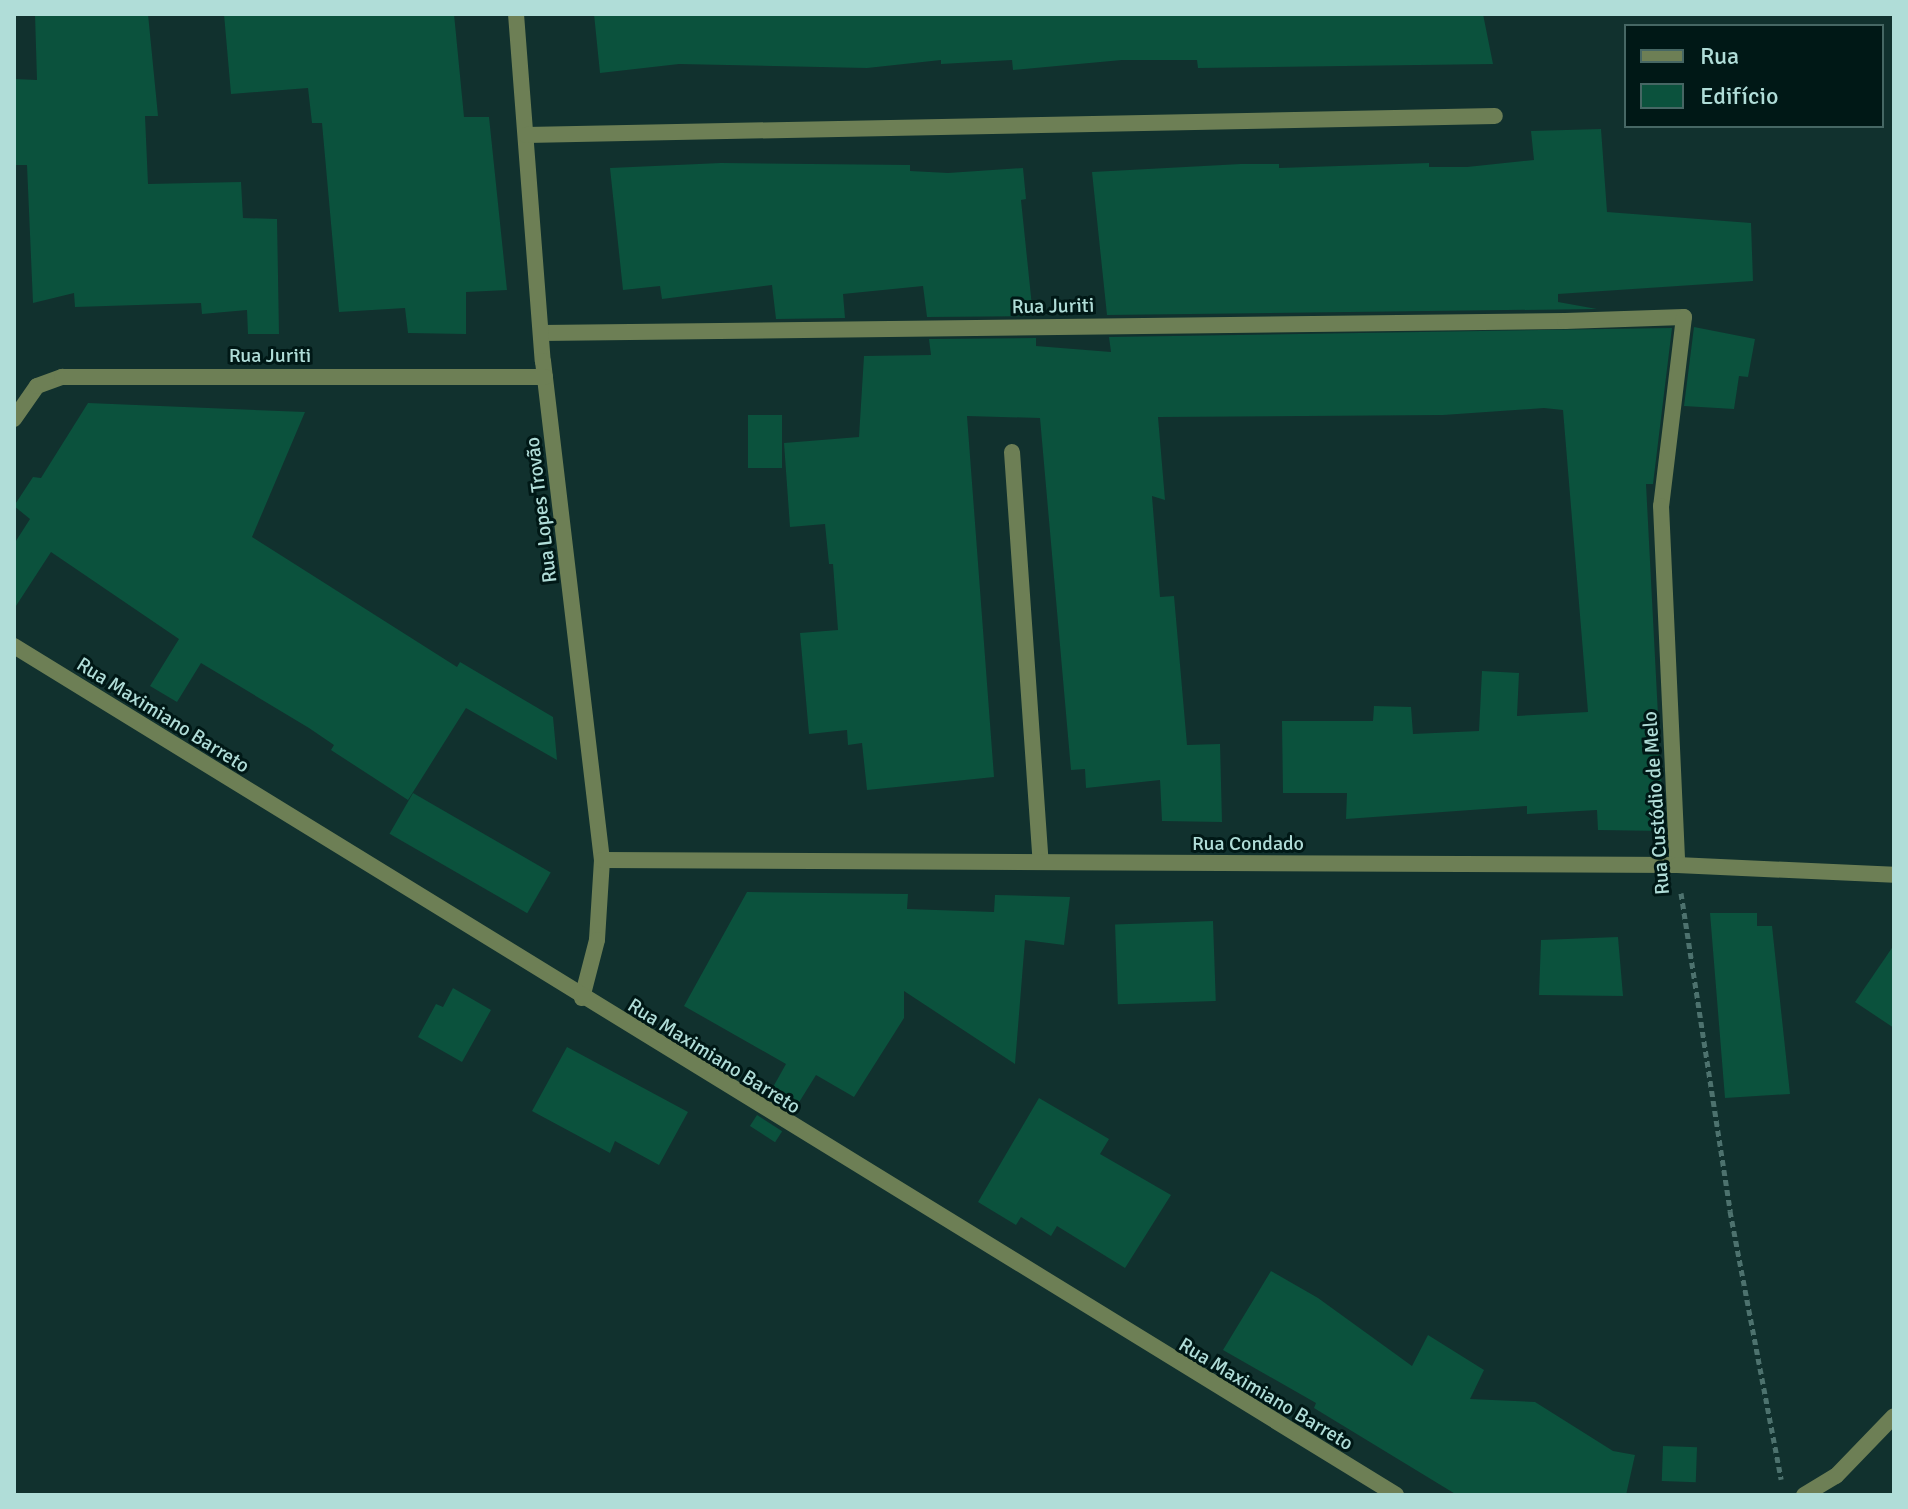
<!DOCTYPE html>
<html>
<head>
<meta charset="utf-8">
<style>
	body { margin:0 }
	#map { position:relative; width:1908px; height:1509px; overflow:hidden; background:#11312e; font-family:Signika,sans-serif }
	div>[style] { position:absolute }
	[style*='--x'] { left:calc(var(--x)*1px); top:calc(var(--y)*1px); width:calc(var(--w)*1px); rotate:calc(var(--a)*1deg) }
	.building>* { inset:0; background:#0b523d; transform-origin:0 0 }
	.path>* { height:5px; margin-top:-2.5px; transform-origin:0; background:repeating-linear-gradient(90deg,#4d726e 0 6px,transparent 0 10px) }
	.lane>* { height:16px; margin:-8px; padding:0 8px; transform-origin:8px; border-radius:8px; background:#6d7f55 }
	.street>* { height:16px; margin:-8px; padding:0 8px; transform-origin:8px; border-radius:8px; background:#6d7f55 }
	span { translate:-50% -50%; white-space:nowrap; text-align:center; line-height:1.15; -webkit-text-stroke:6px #001816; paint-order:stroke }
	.street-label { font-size:20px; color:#b0ddd8 }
	.frame { position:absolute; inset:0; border:16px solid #b0ddd8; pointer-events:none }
	.legend { position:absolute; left:1624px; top:24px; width:260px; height:104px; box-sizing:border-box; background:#001816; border:2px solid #466764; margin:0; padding:10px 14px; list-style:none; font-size:24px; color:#b0ddd8 }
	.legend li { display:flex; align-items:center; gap:16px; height:40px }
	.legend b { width:40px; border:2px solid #466764 }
</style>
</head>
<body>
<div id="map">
	<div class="building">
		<div style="clip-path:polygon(35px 14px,148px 14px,158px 116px,145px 116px,148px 184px,241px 182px,243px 218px,277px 219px,279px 334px,248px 334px,247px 310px,202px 314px,201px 303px,75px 307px,74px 293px,33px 303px,27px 165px,15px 165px,14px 79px,37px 80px)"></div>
		<div style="clip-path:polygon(224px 14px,454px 14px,464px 117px,489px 117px,507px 290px,466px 292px,466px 334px,408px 333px,405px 308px,339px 312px,322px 123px,312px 123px,308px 88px,231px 94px)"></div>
		<div style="clip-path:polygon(594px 14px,1483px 14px,1493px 64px,1198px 68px,1197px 60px,1122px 60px,1013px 70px,1012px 60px,941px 64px,941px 60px,867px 68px,679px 64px,600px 73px)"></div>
		<div style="clip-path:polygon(1601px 129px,1607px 212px,1751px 223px,1753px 281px,1558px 294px,1558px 302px,1597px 309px,1107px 315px,1092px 172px,1241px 164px,1279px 164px,1279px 168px,1429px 163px,1429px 167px,1467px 167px,1534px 160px,1531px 131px)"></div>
		<div style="clip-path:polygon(721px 163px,910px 165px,910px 171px,948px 173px,1023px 168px,1026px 199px,1021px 200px,1033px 316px,927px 317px,923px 286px,843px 294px,845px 318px,776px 319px,772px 285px,662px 299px,660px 286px,623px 290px,610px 168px)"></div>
		<div style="clip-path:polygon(1694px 327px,1755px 339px,1748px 377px,1739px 376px,1734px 409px,1684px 406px)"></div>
		<div style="clip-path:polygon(1672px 328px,1653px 484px,1646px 484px,1664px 831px,1598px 830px,1597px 810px,1527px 814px,1527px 806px,1346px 819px,1347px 793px,1283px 793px,1282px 721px,1373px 721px,1374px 706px,1411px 707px,1413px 734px,1479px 731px,1482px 671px,1519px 673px,1517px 716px,1588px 712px,1563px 410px,1544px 408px,1443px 415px,1158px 417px,1165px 500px,1152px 496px,1160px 597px,1174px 596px,1187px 745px,1220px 744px,1222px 822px,1162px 821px,1160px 780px,1086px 788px,1085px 769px,1071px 770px,1040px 418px,967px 416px,994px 777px,867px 790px,862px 743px,848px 745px,847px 730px,809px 734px,800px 633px,838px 630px,833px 564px,829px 564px,825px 524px,790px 527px,784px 443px,859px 437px,864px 356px,931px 355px,929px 339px,1036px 338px,1036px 346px,1111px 352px,1109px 337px)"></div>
		<div style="clip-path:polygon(88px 403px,305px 412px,252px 537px,457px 667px,460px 662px,553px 717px,557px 760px,466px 708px,408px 800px,331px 750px,334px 745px,309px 728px,201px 663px,177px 702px,150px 686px,179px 639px,51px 552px,14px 609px,14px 544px,30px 519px,14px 506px,33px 477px,41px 478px)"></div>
		<div style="left:748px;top:415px;width:34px;height:53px"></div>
		<div style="left:413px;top:793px;width:159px;height:47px;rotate:30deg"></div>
		<div style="clip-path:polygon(747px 892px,908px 894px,907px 909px,994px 912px,995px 895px,1070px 897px,1064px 945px,1025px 940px,1015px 1064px,904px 991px,904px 1018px,854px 1097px,816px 1075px,793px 1112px,768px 1096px,786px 1064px,684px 1006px)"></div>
		<div style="clip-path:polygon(1710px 913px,1757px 913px,1757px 926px,1772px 926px,1790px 1094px,1725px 1098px)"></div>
		<div style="left:1213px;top:921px;width:80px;height:98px;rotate:88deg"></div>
		<div style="clip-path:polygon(1618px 937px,1623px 996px,1539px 995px,1541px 940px)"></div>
		<div style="clip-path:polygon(1894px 945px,1894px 1028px,1855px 1002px)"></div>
		<div style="clip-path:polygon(453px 988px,491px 1010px,462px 1062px,418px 1037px,436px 1004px,443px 1007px)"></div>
		<div style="clip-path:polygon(567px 1047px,688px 1112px,659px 1165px,615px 1141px,610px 1153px,532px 1111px)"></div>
		<div style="clip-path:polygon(1039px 1098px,1109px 1139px,1100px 1154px,1171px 1195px,1125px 1268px,1057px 1226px,1051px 1236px,1021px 1217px,1016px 1225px,978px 1202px)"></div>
		<div style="left:757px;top:1115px;width:30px;height:13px;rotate:33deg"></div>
		<div style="clip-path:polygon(1271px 1271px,1318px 1298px,1412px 1366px,1428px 1335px,1484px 1370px,1470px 1399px,1535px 1402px,1613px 1451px,1635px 1455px,1626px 1495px,1457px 1495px,1314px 1408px,1316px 1403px,1223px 1350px)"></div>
		<div style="left:1663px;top:1446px;width:34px;height:35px;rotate:2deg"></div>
	</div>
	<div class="path">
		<div style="--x:1681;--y:893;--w:322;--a:81.2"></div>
		<div style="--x:1730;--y:1211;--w:273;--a:79.2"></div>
	</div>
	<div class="lane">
		<div style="--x:541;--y:333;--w:1024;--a:-0.67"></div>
	</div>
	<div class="street">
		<div style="--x:516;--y:14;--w:348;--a:85.6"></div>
		<div style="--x:543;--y:361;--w:502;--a:83.26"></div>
		<div style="--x:602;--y:860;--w:80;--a:93.6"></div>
		<div style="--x:597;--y:940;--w:60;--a:104.5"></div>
		<div style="--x:526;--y:135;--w:969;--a:-1.12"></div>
		<div style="--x:1565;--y:321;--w:119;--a:-1.9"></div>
		<div style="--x:1684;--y:317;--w:190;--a:96.9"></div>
		<div style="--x:1661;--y:506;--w:359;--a:87.4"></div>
		<div style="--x:14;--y:419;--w:40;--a:-55.1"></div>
		<div style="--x:37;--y:386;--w:27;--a:-20"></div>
		<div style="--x:62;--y:377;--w:483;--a:0"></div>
		<div style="--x:1012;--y:452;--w:411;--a:86"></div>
		<div style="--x:14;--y:646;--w:1622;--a:31.56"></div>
		<div style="--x:602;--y:860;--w:1075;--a:0.27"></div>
		<div style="--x:1677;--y:865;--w:217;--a:2.6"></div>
		<div style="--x:1804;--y:1495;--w:37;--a:-31"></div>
		<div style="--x:1836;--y:1476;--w:83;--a:-46"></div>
	</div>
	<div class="street-label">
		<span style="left:1053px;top:306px;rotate:-1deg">Rua Juriti</span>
		<span style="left:270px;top:355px">Rua Juriti</span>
		<span style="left:541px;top:510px;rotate:-97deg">Rua Lopes Trovão</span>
		<span style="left:163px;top:715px;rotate:32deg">Rua Maximiano Barreto</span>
		<span style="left:1656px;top:803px;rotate:-94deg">Rua Custódio de Melo</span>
		<span style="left:1248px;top:843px">Rua Condado</span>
		<span style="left:714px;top:1056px;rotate:32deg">Rua Maximiano Barreto</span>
		<span style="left:1266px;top:1394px;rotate:31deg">Rua Maximiano Barreto</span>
	</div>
	<div class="frame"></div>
	<ul class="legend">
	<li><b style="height:10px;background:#6d7f55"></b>Rua</li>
	<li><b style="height:22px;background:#0b523d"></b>Edifício</li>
	</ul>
</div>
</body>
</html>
